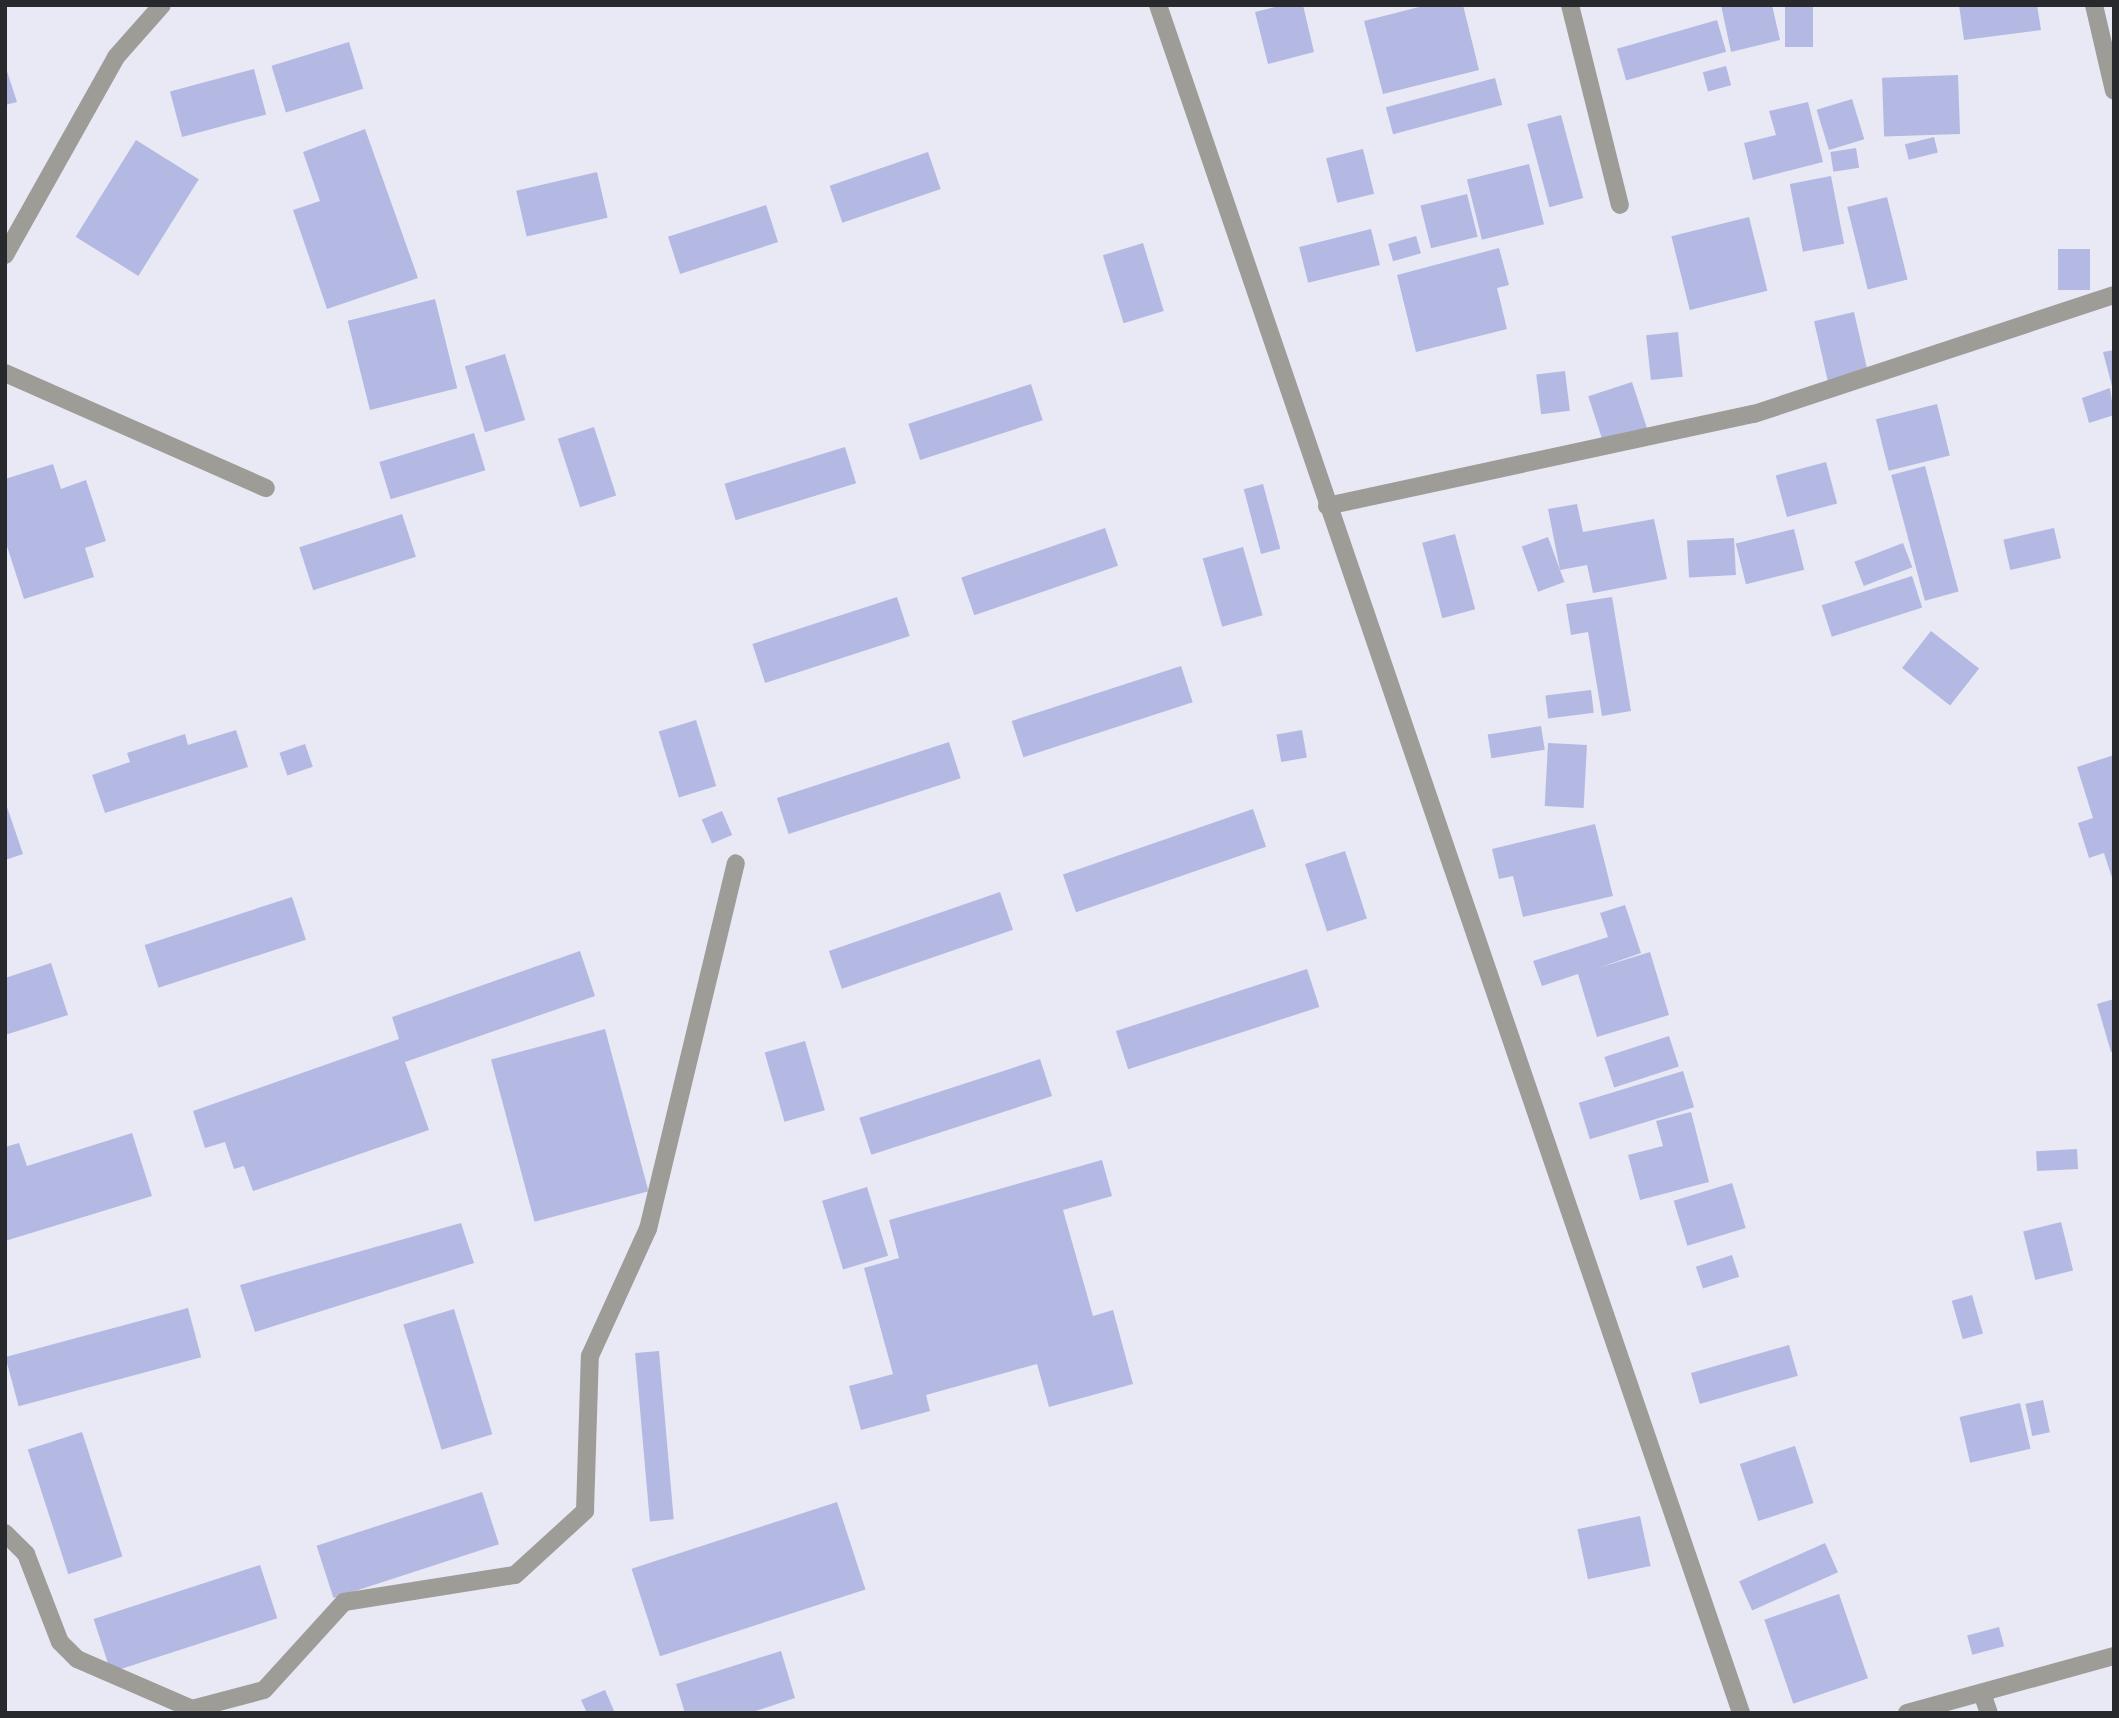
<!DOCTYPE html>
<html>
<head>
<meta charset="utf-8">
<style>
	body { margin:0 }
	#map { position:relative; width:2119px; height:1718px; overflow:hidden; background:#e8e9f5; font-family:"Asap Condensed",sans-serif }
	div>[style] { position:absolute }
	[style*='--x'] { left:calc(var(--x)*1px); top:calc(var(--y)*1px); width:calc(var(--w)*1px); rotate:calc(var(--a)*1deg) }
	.building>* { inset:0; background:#b4b9e3; transform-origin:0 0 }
	.minor>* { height:18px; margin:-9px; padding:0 9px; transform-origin:9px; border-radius:9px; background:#9e9c97 }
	span { translate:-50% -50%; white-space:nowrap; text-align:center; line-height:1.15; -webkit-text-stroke:7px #e8e9f5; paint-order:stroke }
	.frame { position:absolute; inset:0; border:7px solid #28292d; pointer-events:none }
</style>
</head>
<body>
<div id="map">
	<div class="building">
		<div style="clip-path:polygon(1283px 5px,1303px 5px,1314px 52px,1268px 64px,1255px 12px)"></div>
		<div style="clip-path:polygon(1427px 5px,1463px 5px,1479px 70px,1383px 94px,1364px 21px)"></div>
		<div style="clip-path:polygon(1721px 5px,1772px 5px,1780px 40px,1731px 52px)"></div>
		<div style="left:1785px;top:5px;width:28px;height:42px"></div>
		<div style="clip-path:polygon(1959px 5px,2037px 5px,2041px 30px,1964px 40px)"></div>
		<div style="left:1717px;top:20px;width:33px;height:104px;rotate:74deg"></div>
		<div style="left:349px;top:42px;width:49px;height:81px;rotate:73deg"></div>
		<div style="clip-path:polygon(5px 65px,17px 102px,5px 105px)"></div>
		<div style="left:1726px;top:66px;width:20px;height:24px;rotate:75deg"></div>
		<div style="left:254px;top:69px;width:47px;height:87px;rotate:75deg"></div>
		<div style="left:1958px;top:75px;width:59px;height:76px;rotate:88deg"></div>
		<div style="left:1495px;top:78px;width:28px;height:113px;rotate:75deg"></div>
		<div style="left:1852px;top:99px;width:42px;height:37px;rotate:73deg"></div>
		<div style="clip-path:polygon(1808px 102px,1823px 162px,1753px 180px,1744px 143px,1776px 135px,1769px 111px)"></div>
		<div style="left:1561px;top:115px;width:86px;height:35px;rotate:75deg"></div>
		<div style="clip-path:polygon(365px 129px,418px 278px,327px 309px,293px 210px,320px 201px,303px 152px)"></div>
		<div style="left:1934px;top:137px;width:16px;height:30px;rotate:76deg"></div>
		<div style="left:136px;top:140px;width:74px;height:114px;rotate:32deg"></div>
		<div style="left:1856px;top:148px;width:20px;height:26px;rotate:81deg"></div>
		<div style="left:1363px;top:149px;width:46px;height:38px;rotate:76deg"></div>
		<div style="left:928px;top:152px;width:39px;height:104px;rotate:71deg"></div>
		<div style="left:1529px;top:164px;width:62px;height:64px;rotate:76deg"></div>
		<div style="left:597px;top:172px;width:47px;height:83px;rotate:77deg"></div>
		<div style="left:1831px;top:176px;width:69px;height:42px;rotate:79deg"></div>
		<div style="left:1467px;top:194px;width:44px;height:48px;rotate:76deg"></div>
		<div style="left:1887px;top:197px;width:85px;height:41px;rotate:76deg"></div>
		<div style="left:766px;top:205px;width:39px;height:103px;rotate:72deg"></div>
		<div style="left:1749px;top:217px;width:76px;height:80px;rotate:76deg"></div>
		<div style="left:1371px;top:229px;width:37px;height:74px;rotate:76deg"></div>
		<div style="left:1416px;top:236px;width:18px;height:29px;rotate:74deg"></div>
		<div style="left:1143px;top:243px;width:71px;height:42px;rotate:73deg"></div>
		<div style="clip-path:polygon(1499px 248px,1509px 285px,1497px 288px,1507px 329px,1416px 352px,1397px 275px)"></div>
		<div style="left:2058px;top:249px;width:32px;height:41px"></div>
		<div style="left:435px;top:299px;width:92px;height:90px;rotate:76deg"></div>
		<div style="left:1854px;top:312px;width:70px;height:41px;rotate:77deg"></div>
		<div style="left:1678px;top:332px;width:45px;height:32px;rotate:84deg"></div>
		<div style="clip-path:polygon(2114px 350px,2114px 390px,2113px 390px,2103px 352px)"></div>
		<div style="left:505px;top:354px;width:69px;height:42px;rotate:73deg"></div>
		<div style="left:1565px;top:371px;width:40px;height:29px;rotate:83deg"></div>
		<div style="left:1632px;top:382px;width:58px;height:46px;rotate:72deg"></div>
		<div style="left:1031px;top:384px;width:38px;height:129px;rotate:72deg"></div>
		<div style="clip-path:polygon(2110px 388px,2114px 415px,2089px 423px,2082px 398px)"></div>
		<div style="left:1937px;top:404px;width:53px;height:63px;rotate:76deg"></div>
		<div style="left:594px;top:427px;width:72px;height:38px;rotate:72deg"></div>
		<div style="left:474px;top:433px;width:39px;height:99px;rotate:73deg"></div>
		<div style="left:845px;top:447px;width:38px;height:126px;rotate:73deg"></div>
		<div style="left:1826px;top:462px;width:43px;height:52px;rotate:75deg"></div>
		<div style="clip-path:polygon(53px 464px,61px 489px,86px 480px,106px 541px,85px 548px,94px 577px,24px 599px,5px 540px,5px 479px)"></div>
		<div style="left:1925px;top:466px;width:130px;height:35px;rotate:75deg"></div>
		<div style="left:1263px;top:484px;width:67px;height:20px;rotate:75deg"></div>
		<div style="clip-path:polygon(1577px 504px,1583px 532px,1654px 519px,1667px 579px,1593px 593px,1587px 565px,1560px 570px,1548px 509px)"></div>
		<div style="left:402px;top:514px;width:45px;height:108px;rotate:72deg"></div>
		<div style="left:1105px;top:528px;width:40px;height:152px;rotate:71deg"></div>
		<div style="left:2054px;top:528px;width:31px;height:52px;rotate:77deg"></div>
		<div style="left:1794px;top:529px;width:42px;height:60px;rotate:76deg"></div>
		<div style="left:1455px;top:534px;width:78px;height:34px;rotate:75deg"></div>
		<div style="left:1548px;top:537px;width:48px;height:28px;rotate:70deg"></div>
		<div style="left:1734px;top:538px;width:37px;height:47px;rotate:87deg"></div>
		<div style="left:1903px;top:543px;width:26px;height:52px;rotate:69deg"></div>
		<div style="left:1243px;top:547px;width:71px;height:42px;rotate:74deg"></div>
		<div style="left:1912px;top:576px;width:33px;height:95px;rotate:72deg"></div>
		<div style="left:897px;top:597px;width:41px;height:152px;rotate:72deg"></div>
		<div style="clip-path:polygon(1612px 597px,1631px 711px,1602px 716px,1588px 632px,1571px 635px,1566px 604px)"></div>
		<div style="left:1931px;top:631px;width:61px;height:47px;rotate:38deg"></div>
		<div style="left:1181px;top:666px;width:38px;height:178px;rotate:72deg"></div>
		<div style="left:1591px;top:690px;width:23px;height:46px;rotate:83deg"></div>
		<div style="left:696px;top:720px;width:69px;height:39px;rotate:73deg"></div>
		<div style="left:1541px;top:726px;width:24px;height:54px;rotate:81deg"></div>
		<div style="clip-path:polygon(236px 730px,248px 767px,105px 813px,92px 775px,130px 762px,127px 753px,185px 734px,188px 745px)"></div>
		<div style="left:1302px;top:730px;width:28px;height:26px;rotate:80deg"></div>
		<div style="left:949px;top:742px;width:38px;height:181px;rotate:72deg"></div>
		<div style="left:1548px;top:743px;width:39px;height:63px;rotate:3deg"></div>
		<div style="left:305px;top:744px;width:24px;height:27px;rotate:71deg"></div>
		<div style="clip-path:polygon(2114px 755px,2114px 881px,2113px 881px,2104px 853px,2089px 858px,2078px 823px,2093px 818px,2077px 767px)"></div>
		<div style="clip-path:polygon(5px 801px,23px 854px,5px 860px)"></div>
		<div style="left:1253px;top:809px;width:40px;height:201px;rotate:71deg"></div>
		<div style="left:722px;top:811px;width:26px;height:22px;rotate:67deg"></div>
		<div style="clip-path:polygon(1595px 824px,1613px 896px,1523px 917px,1513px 876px,1499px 879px,1492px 849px)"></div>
		<div style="left:1345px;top:851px;width:71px;height:42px;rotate:72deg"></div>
		<div style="left:1000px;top:892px;width:40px;height:181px;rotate:71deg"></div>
		<div style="left:292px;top:897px;width:45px;height:155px;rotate:72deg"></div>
		<div style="clip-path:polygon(1625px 905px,1641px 953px,1598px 968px,1650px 952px,1669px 1015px,1597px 1037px,1578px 974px,1542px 986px,1533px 961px,1608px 937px,1600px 913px)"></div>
		<div style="clip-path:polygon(580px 951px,595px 996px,405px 1062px,429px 1130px,253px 1191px,244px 1166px,234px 1169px,225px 1142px,205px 1148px,193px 1111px,399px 1039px,392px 1017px)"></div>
		<div style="clip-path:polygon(51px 963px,68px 1015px,5px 1035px,5px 978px)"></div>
		<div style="left:1307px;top:969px;width:40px;height:201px;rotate:72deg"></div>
		<div style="clip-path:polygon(2114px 999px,2114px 1051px,2111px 1052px,2097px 1004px)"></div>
		<div style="left:605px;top:1029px;width:168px;height:118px;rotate:75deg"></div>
		<div style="left:1669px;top:1036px;width:32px;height:68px;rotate:72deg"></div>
		<div style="left:805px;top:1041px;width:72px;height:42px;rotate:74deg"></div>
		<div style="left:1040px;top:1059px;width:39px;height:190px;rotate:72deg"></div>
		<div style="left:1683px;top:1071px;width:38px;height:109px;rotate:73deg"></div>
		<div style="clip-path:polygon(1691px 1112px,1709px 1182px,1640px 1200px,1628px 1155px,1663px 1146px,1656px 1121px)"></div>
		<div style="clip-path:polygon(132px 1133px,152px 1196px,5px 1241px,5px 1147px,19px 1143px,27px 1166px)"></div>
		<div style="left:2077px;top:1149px;width:20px;height:41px;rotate:87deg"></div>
		<div style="clip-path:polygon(1102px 1160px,1112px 1196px,1063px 1210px,1093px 1316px,1113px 1310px,1133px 1384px,1049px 1407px,1037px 1364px,926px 1395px,930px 1411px,861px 1430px,849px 1386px,893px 1374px,864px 1268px,899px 1258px,889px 1220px)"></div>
		<div style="left:1732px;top:1183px;width:47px;height:61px;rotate:73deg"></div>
		<div style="left:867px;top:1187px;width:72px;height:47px;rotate:73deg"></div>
		<div style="left:2061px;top:1222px;width:50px;height:39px;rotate:76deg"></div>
		<div style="clip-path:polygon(461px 1223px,474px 1263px,255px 1332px,240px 1285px)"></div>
		<div style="left:1732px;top:1255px;width:23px;height:38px;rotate:72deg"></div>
		<div style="left:1972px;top:1295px;width:40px;height:21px;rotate:74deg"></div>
		<div style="left:188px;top:1308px;width:51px;height:189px;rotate:75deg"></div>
		<div style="left:454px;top:1309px;width:131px;height:53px;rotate:73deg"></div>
		<div style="left:1789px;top:1345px;width:32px;height:102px;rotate:74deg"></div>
		<div style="left:659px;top:1351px;width:169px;height:24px;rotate:85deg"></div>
		<div style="left:2043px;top:1400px;width:33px;height:18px;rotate:78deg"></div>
		<div style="left:2020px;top:1403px;width:47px;height:62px;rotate:77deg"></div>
		<div style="left:82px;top:1432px;width:131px;height:57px;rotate:72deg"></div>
		<div style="left:1795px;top:1446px;width:60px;height:58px;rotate:72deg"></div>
		<div style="left:482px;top:1492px;width:55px;height:174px;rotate:72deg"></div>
		<div style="left:837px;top:1502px;width:92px;height:216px;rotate:72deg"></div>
		<div style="left:1640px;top:1516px;width:51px;height:64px;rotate:78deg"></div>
		<div style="left:1825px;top:1543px;width:32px;height:94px;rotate:66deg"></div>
		<div style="left:260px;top:1565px;width:56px;height:175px;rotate:72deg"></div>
		<div style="left:1839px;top:1594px;width:89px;height:79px;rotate:71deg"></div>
		<div style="left:1999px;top:1627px;width:20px;height:33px;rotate:75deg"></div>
		<div style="clip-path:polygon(781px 1651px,795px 1698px,750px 1713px,685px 1713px,676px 1684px)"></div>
		<div style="clip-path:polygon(605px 1690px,615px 1713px,587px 1713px,581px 1700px)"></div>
	</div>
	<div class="minor">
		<div style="--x:1158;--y:5;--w:1805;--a:71.15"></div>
		<div style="--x:1570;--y:5;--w:206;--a:76"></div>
		<div style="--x:2094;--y:5;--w:88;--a:76.9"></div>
		<div style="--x:5;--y:255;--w:227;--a:-60.7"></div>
		<div style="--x:116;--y:57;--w:69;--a:-48.5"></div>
		<div style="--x:5;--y:373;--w:285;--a:23.8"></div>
		<div style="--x:1327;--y:506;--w:437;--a:-12.2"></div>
		<div style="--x:1754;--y:414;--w:379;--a:-18.3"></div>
		<div style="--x:5;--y:1533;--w:30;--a:45"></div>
		<div style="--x:26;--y:1554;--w:94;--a:68.9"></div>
		<div style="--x:60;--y:1642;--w:24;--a:45"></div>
		<div style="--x:77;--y:1659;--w:125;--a:23.5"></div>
		<div style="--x:192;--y:1709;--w:74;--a:-14.8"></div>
		<div style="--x:264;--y:1690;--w:119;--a:-47.7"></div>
		<div style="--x:344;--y:1602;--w:173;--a:-9"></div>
		<div style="--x:515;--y:1575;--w:95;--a:-42.4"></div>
		<div style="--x:585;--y:1511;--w:155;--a:-88.2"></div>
		<div style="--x:590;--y:1356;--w:140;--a:-65.5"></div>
		<div style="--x:648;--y:1229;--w:376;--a:-76.5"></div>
		<div style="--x:1982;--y:1693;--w:21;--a:71"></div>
		<div style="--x:1907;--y:1713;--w:215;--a:-15.4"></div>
	</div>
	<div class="frame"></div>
</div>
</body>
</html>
